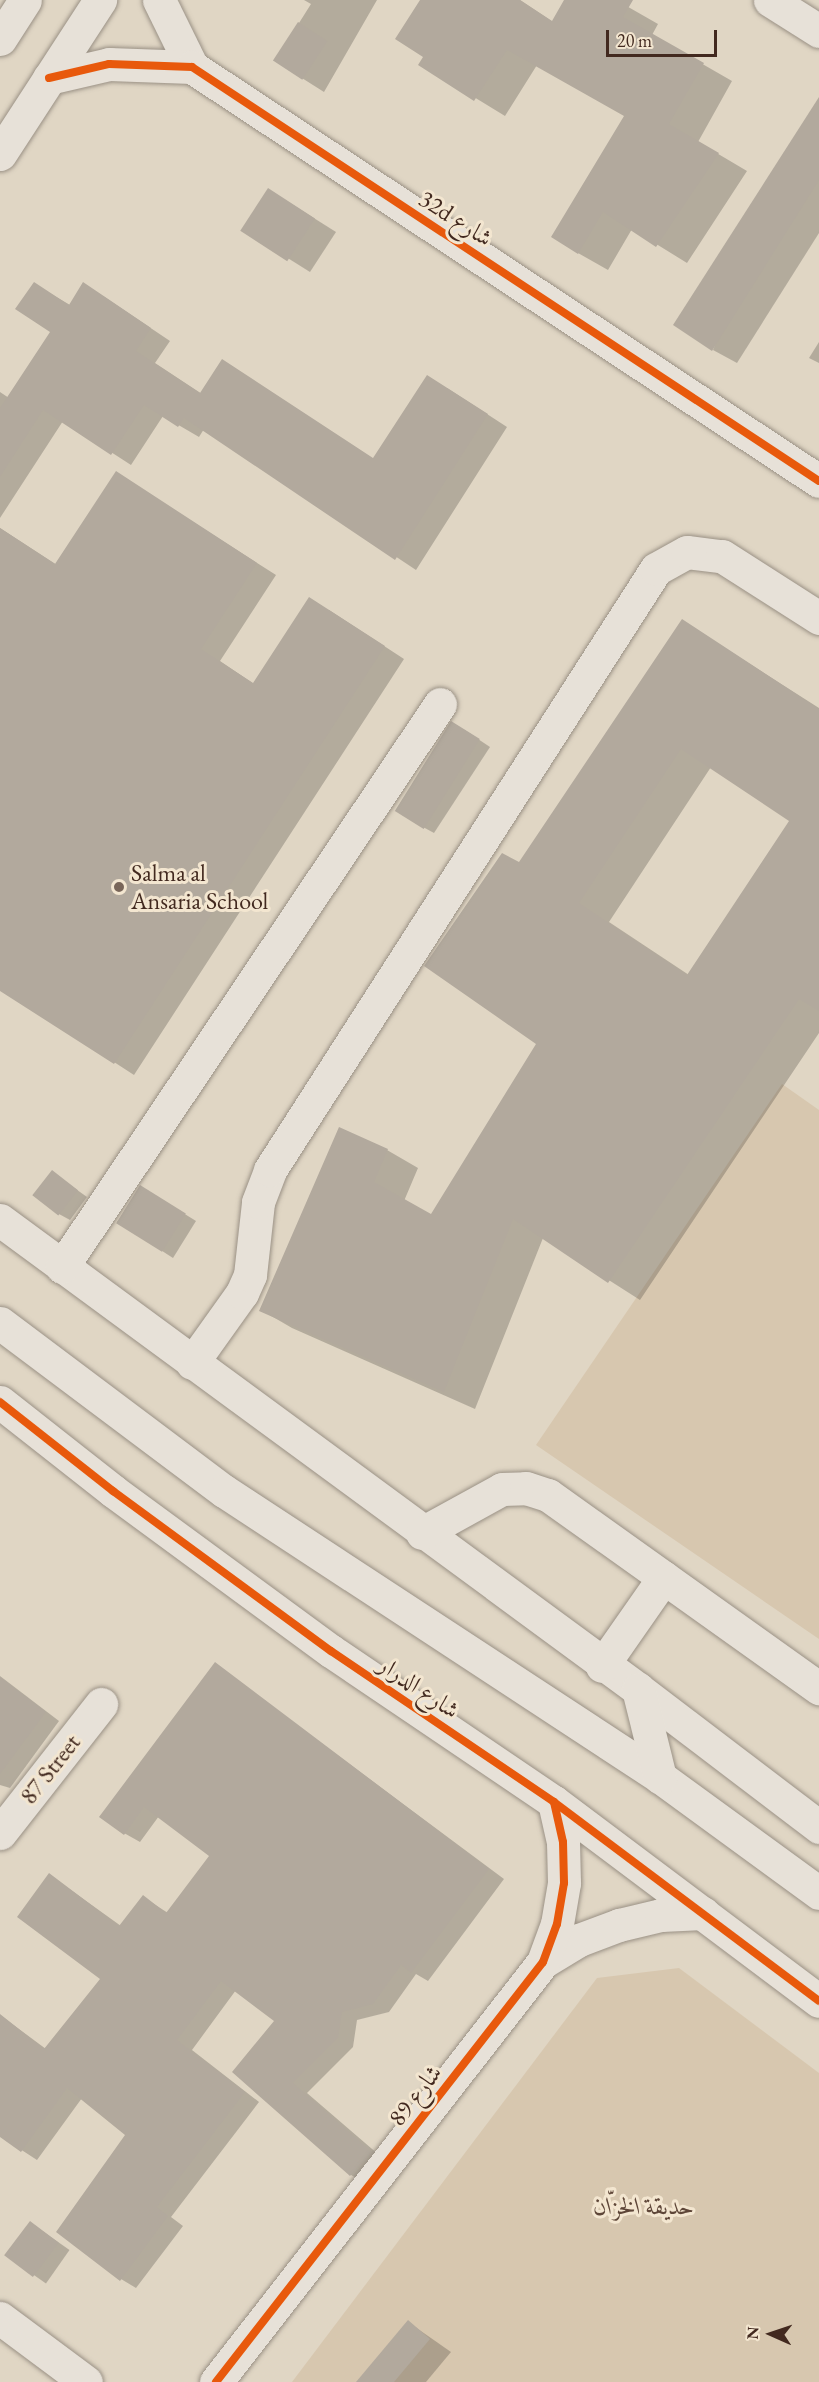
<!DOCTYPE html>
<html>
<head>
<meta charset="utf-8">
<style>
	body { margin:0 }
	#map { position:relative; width:819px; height:2382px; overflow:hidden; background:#e0d6c4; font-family:"EB Garamond",Amiri,serif }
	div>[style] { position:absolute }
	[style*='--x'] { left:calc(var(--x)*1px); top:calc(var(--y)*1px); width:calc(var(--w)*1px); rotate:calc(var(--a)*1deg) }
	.green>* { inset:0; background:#d7c7af }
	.shadow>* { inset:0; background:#0003; transform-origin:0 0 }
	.building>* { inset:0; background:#b2a99d; transform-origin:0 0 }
	.roads { filter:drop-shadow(0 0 2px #9a9185) drop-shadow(0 0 2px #9a9185) }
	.minor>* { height:33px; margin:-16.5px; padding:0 16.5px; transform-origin:16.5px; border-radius:16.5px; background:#e7e1d8 }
	.cycleway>* { height:8px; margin:-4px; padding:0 4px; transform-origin:4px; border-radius:4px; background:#e8590c }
	.dots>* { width:16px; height:16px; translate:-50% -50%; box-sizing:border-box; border:3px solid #f3e6d0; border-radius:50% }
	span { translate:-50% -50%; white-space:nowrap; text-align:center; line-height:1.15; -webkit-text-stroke:6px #f3e6d0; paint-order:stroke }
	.street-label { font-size:24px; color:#42291f }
	.poi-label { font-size:24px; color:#42291f }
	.left { translate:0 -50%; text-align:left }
	.park-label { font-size:24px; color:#5e4638; font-style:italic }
	.north { position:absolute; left:741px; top:2304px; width:60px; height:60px; -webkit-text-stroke:4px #f3e6d0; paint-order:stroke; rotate:273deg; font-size:16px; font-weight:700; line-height:24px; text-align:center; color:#42291f }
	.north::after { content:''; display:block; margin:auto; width:21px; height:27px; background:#42291f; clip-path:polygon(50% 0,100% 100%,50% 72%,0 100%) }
	.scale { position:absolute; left:606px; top:30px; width:111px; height:27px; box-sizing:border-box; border:3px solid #42291f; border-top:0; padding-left:8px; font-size:18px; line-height:21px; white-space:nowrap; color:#42291f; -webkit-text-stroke:4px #f3e6d0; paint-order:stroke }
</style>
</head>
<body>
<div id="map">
	<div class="green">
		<div style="clip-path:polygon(782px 1084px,819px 1110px,819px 1639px,536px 1445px)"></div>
		<div style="clip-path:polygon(679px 1968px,819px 2073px,819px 2382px,292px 2382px,597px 1978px)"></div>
	</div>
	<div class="shadow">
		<div style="clip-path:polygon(304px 0,377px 0,324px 92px,275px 61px,311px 4px)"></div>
		<div style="clip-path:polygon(422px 0,520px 0,553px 22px,566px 0,616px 0,658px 24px,652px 35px,732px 81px,698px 142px,747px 171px,687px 263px,632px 229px,608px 270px,578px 253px,626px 116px,537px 65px,505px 116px,420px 64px,425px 56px)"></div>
		<div style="clip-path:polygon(819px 100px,819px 233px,737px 363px,713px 350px)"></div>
		<div style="clip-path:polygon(290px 203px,336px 232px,310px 272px,243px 230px)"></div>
		<div style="clip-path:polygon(34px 284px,70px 305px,103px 296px,170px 341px,155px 363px,202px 394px,374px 459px,447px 388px,507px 427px,416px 570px,204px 429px,199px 437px,163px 416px,131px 465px,63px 421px,0 518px,0 392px,9px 398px,52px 332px)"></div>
		<div style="clip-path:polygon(819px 342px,819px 363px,809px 358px)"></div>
		<div style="clip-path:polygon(116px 473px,276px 575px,220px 661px,254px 684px,329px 610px,404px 659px,134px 1075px,0 988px,0 528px,57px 565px)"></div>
		<div style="clip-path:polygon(evenodd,682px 621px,819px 708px,819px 1033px,640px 1300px,543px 1238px,475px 1409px,292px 1328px,261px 1310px,387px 1150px,418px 1168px,404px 1201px,431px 1216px,538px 1044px,519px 864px,682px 621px,711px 767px,791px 821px,689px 975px,609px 922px,711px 767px)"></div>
		<div style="clip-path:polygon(463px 729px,490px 747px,434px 833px,423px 827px)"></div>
		<div style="clip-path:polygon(52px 1172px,87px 1197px,70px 1220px,59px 1214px)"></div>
		<div style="clip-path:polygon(151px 1193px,196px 1221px,173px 1258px,117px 1222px)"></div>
		<div style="clip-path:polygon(215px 1664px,504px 1879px,428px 1981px,416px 1974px,389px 2012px,357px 2020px,353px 2047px,307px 2093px,386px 2161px,367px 2184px,351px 2175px,234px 2072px,276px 2021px,236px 1990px,192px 2050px,259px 2102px,171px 2217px,183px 2226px,136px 2288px,121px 2279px,127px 2135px,82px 2098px,37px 2160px,0 2136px,0 2015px,46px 2049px,102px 1979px,50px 1875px,121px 1926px,143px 1897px,168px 1913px,211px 1855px,159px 1816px,140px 1842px,124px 1833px)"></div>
		<div style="clip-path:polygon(0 1676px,59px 1721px,10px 1788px,0 1785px)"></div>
		<div style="left:31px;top:2223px;width:47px;height:41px;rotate:35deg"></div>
		<div style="clip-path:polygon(408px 2322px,451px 2352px,426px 2382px,367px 2382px)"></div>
	</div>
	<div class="building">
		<div style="clip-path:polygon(420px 0,520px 0,552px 21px,564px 0,633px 0,623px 17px,704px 63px,669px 124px,719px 153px,656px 247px,603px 212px,578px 254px,551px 237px,624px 116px,507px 50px,474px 101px,418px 65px,423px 57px,395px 39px)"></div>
		<div style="left:298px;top:22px;width:35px;height:46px;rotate:33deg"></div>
		<div style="clip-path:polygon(819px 97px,819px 180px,712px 351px,673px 325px)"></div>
		<div style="left:268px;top:188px;width:56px;height:51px;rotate:33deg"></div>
		<div style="clip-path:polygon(34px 282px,69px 305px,83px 282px,151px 328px,136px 351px,200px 393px,222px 359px,373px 458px,427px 375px,488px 414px,395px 560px,184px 418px,178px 427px,144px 405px,111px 455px,43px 410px,0 477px,0 408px,50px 332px,15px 309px)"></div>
		<div style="clip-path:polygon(116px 471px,257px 563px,201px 649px,253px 683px,309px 597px,385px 646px,114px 1064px,0 991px,0 528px,55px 564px)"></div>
		<div style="clip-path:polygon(evenodd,682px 619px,819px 709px,819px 1011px,799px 999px,608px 1283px,513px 1219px,444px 1392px,259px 1311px,339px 1127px,388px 1149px,374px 1182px,431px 1214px,536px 1044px,424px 966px,502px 853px,519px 862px,682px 619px,681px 749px,789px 821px,687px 975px,579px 903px,681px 749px)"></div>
		<div style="left:451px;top:721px;width:34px;height:106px;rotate:32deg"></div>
		<div style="left:52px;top:1170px;width:33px;height:32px;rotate:38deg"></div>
		<div style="left:140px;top:1185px;width:54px;height:45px;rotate:32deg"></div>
		<div style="clip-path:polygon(215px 1662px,489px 1869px,411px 1973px,401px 1965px,373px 2004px,342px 2012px,338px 2038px,293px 2083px,372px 2152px,350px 2176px,232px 2072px,274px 2021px,221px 1981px,177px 2040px,245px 2092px,157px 2207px,168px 2216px,120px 2281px,56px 2232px,125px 2135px,67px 2088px,21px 2152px,0 2137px,0 2014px,44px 2049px,100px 1979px,17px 1917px,49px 1873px,119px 1926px,143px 1895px,166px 1913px,209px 1856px,144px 1807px,124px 1835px,99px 1817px)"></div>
		<div style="clip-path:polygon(0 1677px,46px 1712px,0 1774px)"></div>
		<div style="left:30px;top:2221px;width:36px;height:43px;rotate:37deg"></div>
		<div style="clip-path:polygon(408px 2320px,430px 2339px,394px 2382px,356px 2382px)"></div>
	</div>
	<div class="roads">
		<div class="minor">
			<div style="--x:159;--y:0;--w:75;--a:63.8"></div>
			<div style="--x:770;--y:0;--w:58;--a:32.3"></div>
			<div style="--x:0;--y:39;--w:46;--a:-57.3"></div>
			<div style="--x:49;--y:78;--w:62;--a:-13.1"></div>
			<div style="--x:109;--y:64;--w:83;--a:2.1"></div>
			<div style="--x:192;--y:67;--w:751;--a:33.44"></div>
			<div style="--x:0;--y:154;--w:184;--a:-57"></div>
			<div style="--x:0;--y:1220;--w:792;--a:36.32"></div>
			<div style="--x:638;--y:1689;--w:228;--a:37.3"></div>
			<div style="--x:62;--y:1267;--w:678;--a:-56.12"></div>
			<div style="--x:0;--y:1323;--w:280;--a:36.9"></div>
			<div style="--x:224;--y:1491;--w:521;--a:33.26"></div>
			<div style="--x:660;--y:1777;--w:197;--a:36.1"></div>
			<div style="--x:192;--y:1363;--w:86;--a:-54.5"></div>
			<div style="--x:242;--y:1293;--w:20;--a:-66"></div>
			<div style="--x:250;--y:1275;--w:73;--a:-83.7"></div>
			<div style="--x:258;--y:1202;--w:34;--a:-69"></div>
			<div style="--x:270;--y:1170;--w:714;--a:-57.29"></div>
			<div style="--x:656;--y:569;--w:35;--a:-29"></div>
			<div style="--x:687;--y:552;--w:35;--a:7"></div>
			<div style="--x:722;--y:556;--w:115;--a:32.6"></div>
			<div style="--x:0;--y:1402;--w:144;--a:38.2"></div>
			<div style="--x:113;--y:1491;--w:270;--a:36.3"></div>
			<div style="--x:331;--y:1651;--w:269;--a:34.1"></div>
			<div style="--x:554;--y:1802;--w:331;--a:36.9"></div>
			<div style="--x:422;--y:1533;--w:91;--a:-28.8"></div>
			<div style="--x:502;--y:1489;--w:24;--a:-2"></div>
			<div style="--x:526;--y:1488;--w:23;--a:18"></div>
			<div style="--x:548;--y:1495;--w:333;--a:35.5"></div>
			<div style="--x:602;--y:1666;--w:108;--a:-55.1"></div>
			<div style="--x:638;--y:1689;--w:91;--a:76"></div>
			<div style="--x:0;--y:1833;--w:164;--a:-51.9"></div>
			<div style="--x:543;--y:1962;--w:42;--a:-31.4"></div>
			<div style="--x:579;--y:1940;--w:43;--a:-20.6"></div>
			<div style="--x:619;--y:1925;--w:43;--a:-13.4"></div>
			<div style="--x:661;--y:1915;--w:42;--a:-2.7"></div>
			<div style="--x:0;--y:2318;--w:107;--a:36.7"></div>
			<div style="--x:216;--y:2382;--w:532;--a:-52.1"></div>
			<div style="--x:543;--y:1962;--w:40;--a:-69.8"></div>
			<div style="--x:557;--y:1924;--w:42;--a:-80.3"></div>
			<div style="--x:564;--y:1883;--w:41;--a:-91.4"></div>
			<div style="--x:563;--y:1842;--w:41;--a:-102.7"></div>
		</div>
	</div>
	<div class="cycleway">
		<div style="--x:49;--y:78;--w:62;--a:-13.1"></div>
		<div style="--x:109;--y:64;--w:83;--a:2.1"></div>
		<div style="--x:192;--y:67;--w:751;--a:33.44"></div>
		<div style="--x:0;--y:1402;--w:144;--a:38.2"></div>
		<div style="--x:113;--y:1491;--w:270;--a:36.3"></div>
		<div style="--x:331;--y:1651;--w:269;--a:34.1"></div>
		<div style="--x:554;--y:1802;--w:331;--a:36.9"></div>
		<div style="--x:216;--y:2382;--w:532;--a:-52.1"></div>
		<div style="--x:543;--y:1962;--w:40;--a:-69.8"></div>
		<div style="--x:557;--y:1924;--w:42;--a:-80.3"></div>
		<div style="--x:564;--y:1883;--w:41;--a:-91.4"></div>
		<div style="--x:563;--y:1842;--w:41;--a:-102.7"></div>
	</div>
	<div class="dots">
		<div style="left:119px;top:887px;background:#796659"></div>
	</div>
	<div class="street-label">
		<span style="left:456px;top:218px;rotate:33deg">32d شارع</span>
		<span style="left:419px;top:1687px;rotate:34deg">شارع الدرار</span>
		<span style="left:50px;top:1769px;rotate:-52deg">87 Street</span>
		<span style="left:415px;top:2095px;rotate:-52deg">شارع 89</span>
	</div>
	<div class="poi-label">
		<span class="left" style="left:131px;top:887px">Salma al<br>Ansaria School</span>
	</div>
	<div class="park-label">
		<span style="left:644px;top:2206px">حديقة الخزّان</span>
	</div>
	<div class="north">N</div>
	<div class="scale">20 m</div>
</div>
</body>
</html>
